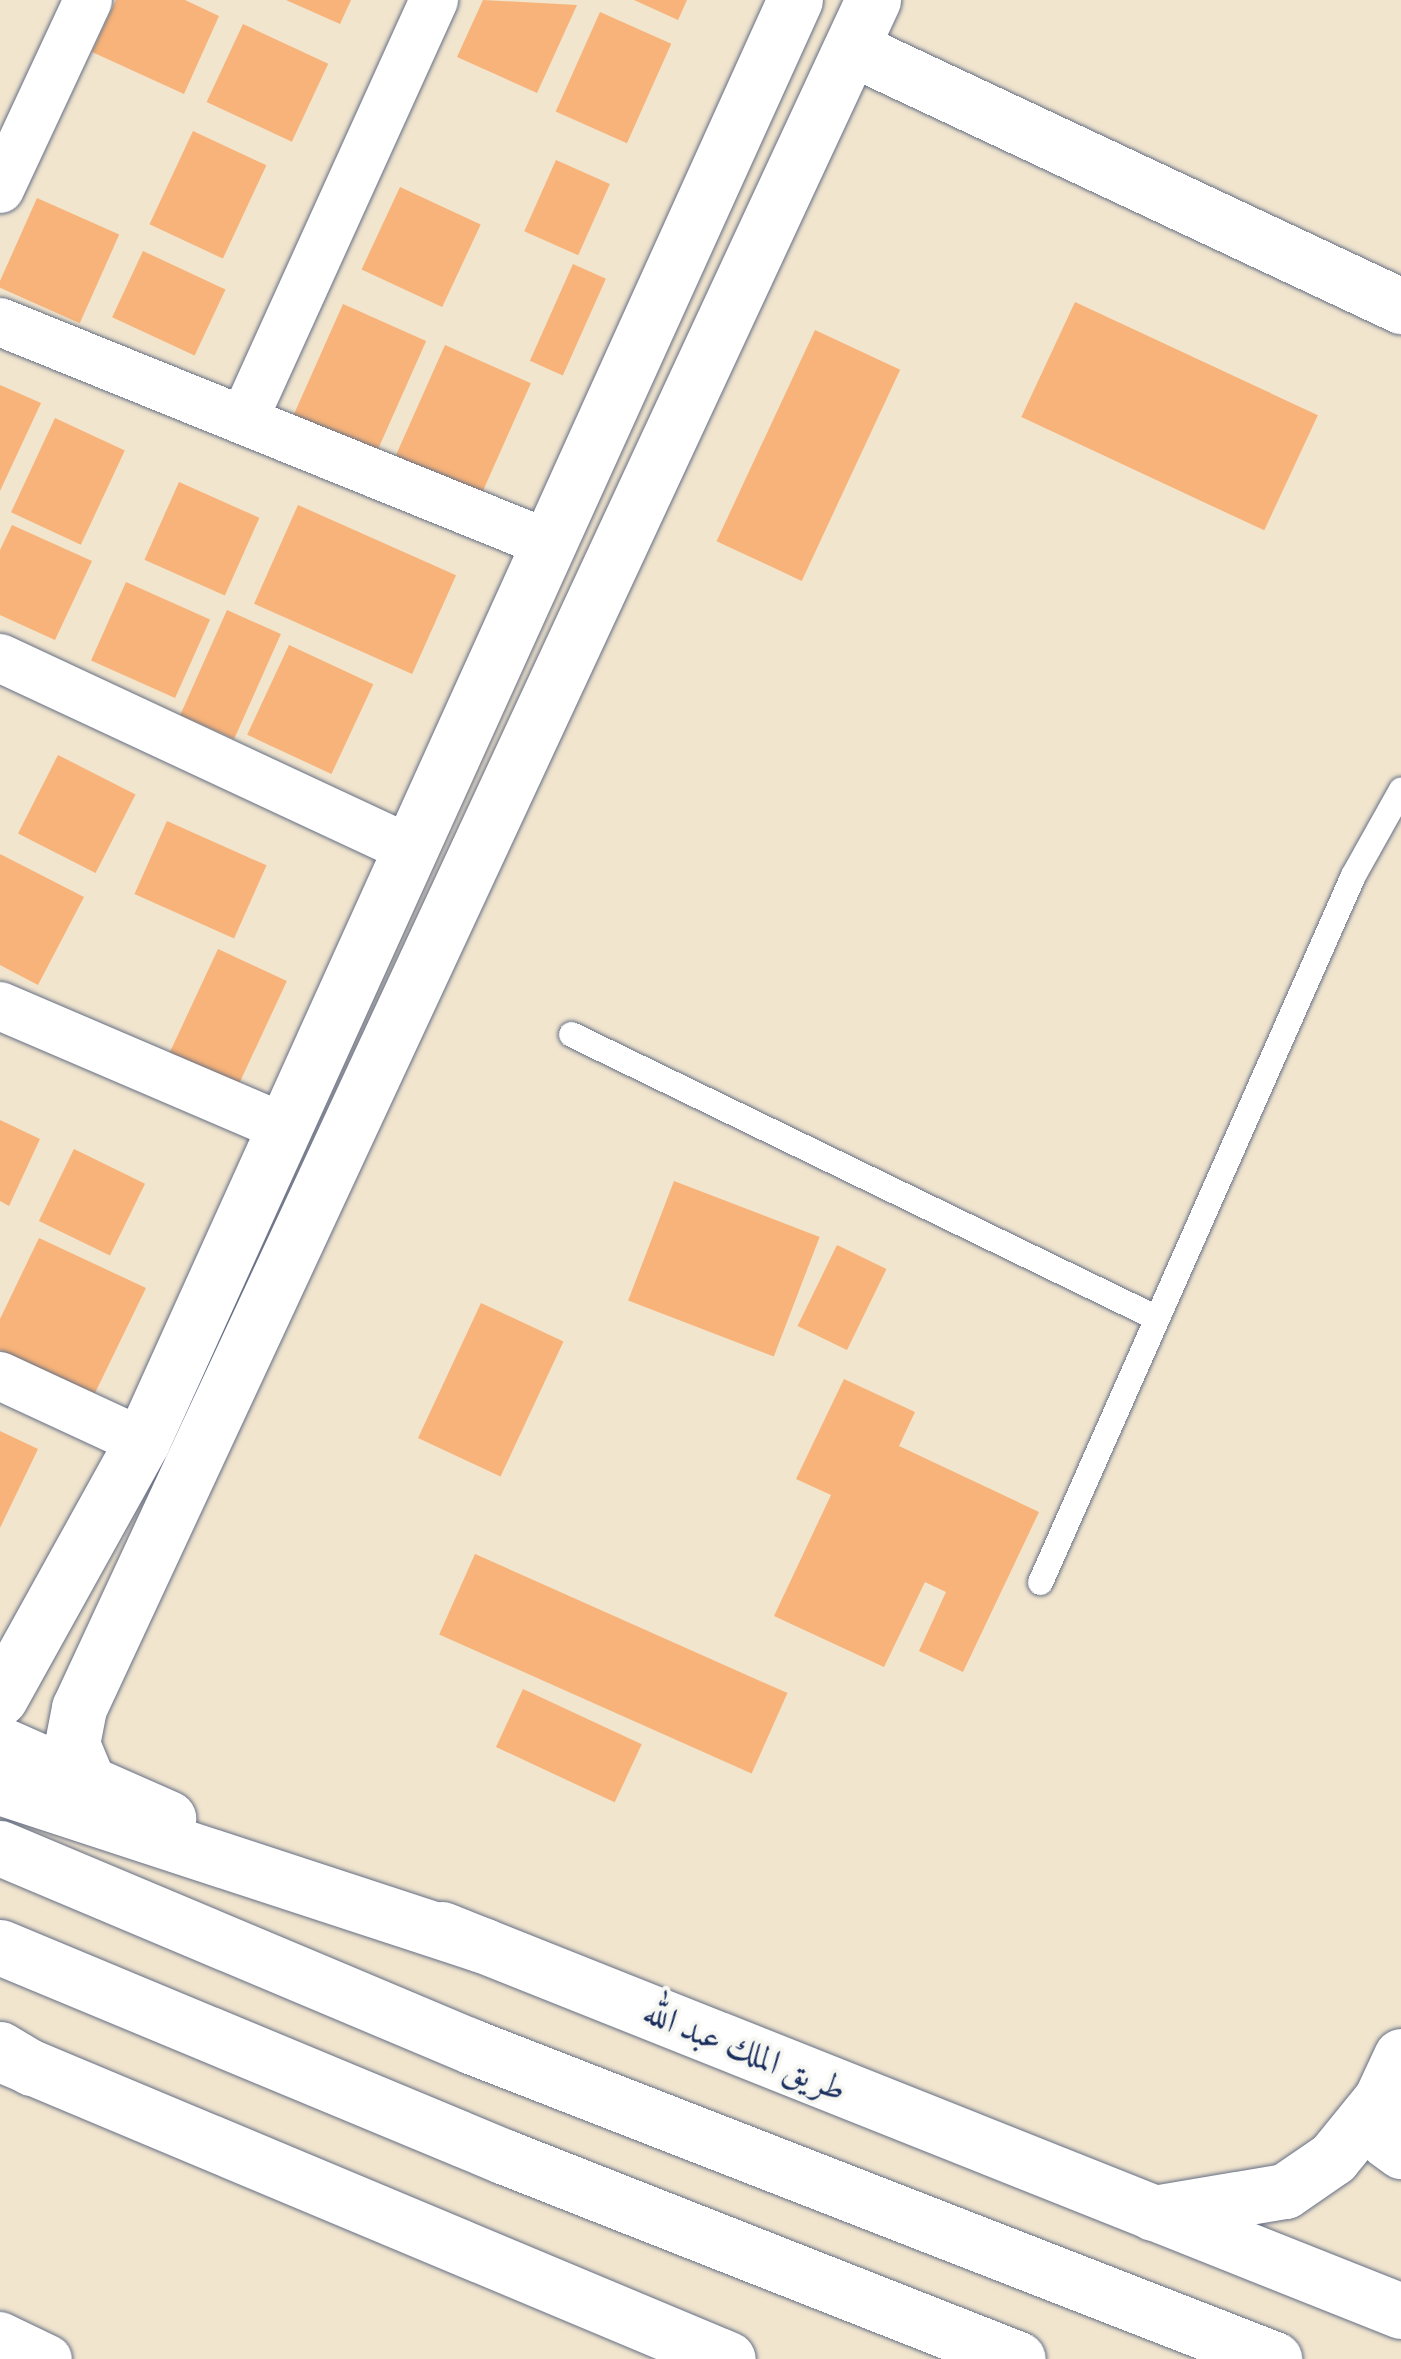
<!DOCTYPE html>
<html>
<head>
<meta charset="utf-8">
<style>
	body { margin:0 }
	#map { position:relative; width:1401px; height:2359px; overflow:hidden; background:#f1e5ce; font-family:"EB Garamond",Amiri,serif }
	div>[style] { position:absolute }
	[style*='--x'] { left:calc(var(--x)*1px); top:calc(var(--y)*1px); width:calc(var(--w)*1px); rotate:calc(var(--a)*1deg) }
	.building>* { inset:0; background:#f7b379; transform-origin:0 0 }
	.roads { filter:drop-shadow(0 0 2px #666f85) drop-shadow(0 0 2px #666f85) }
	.service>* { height:25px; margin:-12.5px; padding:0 12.5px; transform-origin:12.5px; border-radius:12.5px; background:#fff }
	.minor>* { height:48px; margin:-24px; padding:0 24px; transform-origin:24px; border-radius:24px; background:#fff }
	.tertiary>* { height:55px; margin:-27.5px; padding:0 27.5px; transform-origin:27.5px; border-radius:27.5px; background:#fff }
	.secondary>* { height:55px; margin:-27.5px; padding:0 27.5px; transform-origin:27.5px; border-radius:27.5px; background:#fff }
	.primary>* { height:55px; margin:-27.5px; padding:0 27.5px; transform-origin:27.5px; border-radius:27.5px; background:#fff }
	.motorway>* { height:55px; margin:-27.5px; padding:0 27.5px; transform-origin:27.5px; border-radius:27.5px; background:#fff }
	span { translate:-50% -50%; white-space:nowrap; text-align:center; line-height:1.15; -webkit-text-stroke:8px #f6f6f2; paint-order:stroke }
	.street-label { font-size:35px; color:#1b2f5e }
</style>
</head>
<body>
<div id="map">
	<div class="building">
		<div style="clip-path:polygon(116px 0,185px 0,219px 16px,184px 94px,92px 52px)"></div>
		<div style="clip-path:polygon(286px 0,351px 0,340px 24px)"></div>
		<div style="clip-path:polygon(483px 0,577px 5px,537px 93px,457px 57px)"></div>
		<div style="clip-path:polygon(634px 0,687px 0,678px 20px)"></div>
		<div style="left:600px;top:12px;width:78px;height:109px;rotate:24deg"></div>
		<div style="left:243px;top:24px;width:94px;height:86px;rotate:25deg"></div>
		<div style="left:193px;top:131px;width:81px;height:103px;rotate:25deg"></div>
		<div style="left:556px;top:160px;width:59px;height:78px;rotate:24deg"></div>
		<div style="left:400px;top:187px;width:89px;height:91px;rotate:25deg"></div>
		<div style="left:37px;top:198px;width:90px;height:97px;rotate:24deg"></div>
		<div style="left:143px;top:251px;width:91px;height:73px;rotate:25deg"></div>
		<div style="left:573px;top:264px;width:36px;height:106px;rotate:24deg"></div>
		<div style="left:1075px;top:302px;width:268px;height:127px;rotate:25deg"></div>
		<div style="left:343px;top:304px;width:91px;height:128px;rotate:24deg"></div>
		<div style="left:815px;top:330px;width:94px;height:233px;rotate:25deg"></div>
		<div style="left:445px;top:345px;width:94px;height:124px;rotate:24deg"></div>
		<div style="clip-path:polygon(0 385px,41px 403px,0 491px)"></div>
		<div style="left:55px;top:418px;width:77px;height:104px;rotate:25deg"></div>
		<div style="left:179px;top:482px;width:88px;height:85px;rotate:24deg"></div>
		<div style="left:298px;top:505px;width:173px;height:108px;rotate:24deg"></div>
		<div style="clip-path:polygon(12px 525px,92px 561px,55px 640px,0 615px,0 550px)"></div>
		<div style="left:126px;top:582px;width:92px;height:86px;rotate:24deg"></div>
		<div style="left:227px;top:610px;width:59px;height:115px;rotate:24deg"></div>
		<div style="left:289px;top:645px;width:93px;height:99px;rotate:25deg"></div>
		<div style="left:58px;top:755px;width:87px;height:88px;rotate:27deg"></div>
		<div style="left:167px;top:821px;width:109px;height:80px;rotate:24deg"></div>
		<div style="clip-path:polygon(0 854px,84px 897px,38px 985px,0 965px)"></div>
		<div style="left:218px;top:949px;width:76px;height:120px;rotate:25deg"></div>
		<div style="clip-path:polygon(0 1120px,40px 1139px,9px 1206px,0 1201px)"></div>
		<div style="left:74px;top:1149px;width:79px;height:80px;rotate:26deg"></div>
		<div style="left:674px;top:1181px;width:156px;height:128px;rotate:21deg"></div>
		<div style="clip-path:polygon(39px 1238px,146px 1288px,94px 1395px,0 1350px,0 1319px)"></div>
		<div style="left:837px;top:1245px;width:55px;height:90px;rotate:26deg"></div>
		<div style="left:481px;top:1303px;width:91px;height:149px;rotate:25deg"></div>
		<div style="clip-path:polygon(844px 1379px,915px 1412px,899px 1446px,1039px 1512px,963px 1672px,919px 1651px,946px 1592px,925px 1582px,884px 1667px,774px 1616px,831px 1495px,796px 1479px)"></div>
		<div style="clip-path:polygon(0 1431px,38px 1449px,0 1528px)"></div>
		<div style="left:475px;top:1554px;width:342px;height:88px;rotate:24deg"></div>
		<div style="left:523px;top:1689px;width:131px;height:64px;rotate:25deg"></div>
	</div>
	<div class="roads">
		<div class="service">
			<div style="--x:571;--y:1034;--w:651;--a:25.86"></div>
			<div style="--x:1040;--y:1582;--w:773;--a:-66.12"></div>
			<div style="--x:1353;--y:875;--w:98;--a:-60.8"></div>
		</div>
		<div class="minor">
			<div style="--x:0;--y:189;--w:208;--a:-65"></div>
			<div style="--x:0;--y:322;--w:592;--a:22.02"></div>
			<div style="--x:244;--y:419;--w:460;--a:-65.6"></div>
			<div style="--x:0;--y:658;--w:452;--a:25"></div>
			<div style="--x:0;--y:1006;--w:309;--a:23.2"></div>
			<div style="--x:0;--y:1376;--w:157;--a:24.9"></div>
			<div style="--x:0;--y:2336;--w:53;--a:25.6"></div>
		</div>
		<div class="tertiary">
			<div style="--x:851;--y:48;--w:608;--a:25.13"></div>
			<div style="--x:0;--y:1698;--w:293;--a:-61"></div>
			<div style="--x:142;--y:1442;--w:1583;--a:-65.64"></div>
			<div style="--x:90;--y:1787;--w:47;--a:-112.7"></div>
			<div style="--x:72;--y:1744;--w:37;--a:-79"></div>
			<div style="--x:79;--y:1708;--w:1884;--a:-65.07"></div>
		</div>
		<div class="secondary">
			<div style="--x:1401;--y:2056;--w:47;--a:114.9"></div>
			<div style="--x:1381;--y:2099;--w:41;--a:83"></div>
			<div style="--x:1386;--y:2140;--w:19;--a:36"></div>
			<div style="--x:1153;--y:2213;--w:134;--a:-9.5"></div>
			<div style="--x:1285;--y:2191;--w:58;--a:-34.5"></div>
			<div style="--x:1333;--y:2158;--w:76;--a:-50.9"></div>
		</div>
		<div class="primary">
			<div style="--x:0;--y:1744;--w:184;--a:23.8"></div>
			<div style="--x:442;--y:1929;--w:1032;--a:21.72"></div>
			<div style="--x:0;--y:2054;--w:789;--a:22.73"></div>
		</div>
		<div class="motorway">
			<div style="--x:0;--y:1787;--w:510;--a:18.15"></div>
			<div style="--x:0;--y:1848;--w:513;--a:22.82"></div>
			<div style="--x:473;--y:2047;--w:860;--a:21.28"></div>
			<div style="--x:0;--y:1947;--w:547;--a:22.58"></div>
			<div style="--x:505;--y:2157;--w:551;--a:21.49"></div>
			<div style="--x:0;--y:2049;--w:37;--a:31"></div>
		</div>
	</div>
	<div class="street-label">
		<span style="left:745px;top:2050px;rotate:22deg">طريق الملك عبد الله</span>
	</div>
</div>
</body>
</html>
